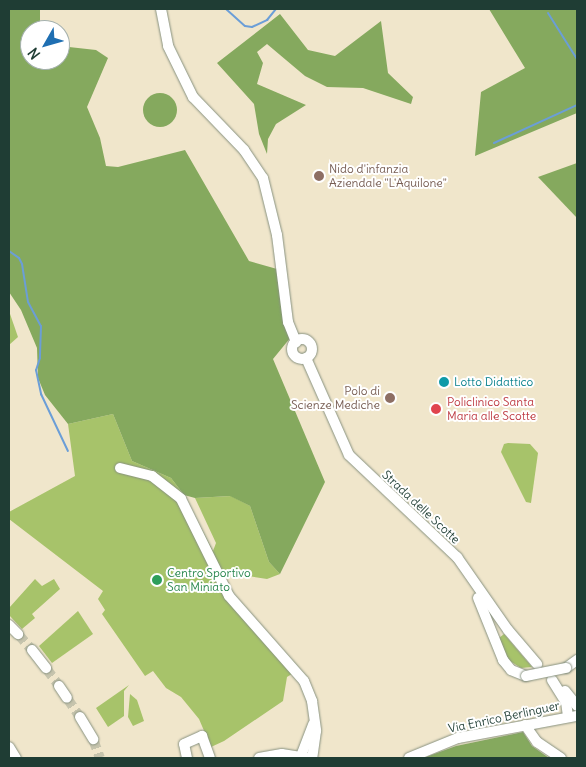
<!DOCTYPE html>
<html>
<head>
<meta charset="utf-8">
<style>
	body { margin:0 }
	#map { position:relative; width:586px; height:767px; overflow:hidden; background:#f0e6cb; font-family:Delius,sans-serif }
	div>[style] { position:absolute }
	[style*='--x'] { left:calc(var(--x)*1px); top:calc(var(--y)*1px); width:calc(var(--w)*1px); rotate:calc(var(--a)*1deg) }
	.green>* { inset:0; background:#a7c36a }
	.forest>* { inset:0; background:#85a95e }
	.round { border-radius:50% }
	.stream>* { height:2px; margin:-1px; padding:0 1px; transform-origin:1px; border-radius:1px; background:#6b9ed7 }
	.minor-tunnel>* { height:10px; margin-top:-5px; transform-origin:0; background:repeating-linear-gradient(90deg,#c6c4ad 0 10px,transparent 0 15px) }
	.roads { filter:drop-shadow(0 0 1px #889280) drop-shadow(0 0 1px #889280) }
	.minor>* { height:10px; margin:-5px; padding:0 5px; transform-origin:5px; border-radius:5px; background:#fff }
	.minor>.ring { margin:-5px; padding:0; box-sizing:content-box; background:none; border:10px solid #fff; border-radius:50% }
	.bridges { filter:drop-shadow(0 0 1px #889280) drop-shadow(0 0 1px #889280) }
	.minor-bridge>* { height:10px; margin:-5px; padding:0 5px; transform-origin:5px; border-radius:5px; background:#fff }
	.dots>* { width:14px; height:14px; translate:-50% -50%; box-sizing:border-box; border:2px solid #fff; border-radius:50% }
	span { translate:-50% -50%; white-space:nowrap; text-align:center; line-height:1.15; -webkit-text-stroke:4px #fff; paint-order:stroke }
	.education-label { font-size:12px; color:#785e54 }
	.left { translate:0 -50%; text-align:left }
	.right { translate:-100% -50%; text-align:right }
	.culture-label { font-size:12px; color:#0d838f }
	.health-label { font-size:12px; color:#be3a42 }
	.street-label { font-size:12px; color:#1f3d34 }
	.leisure-label { font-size:12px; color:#27864d }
	.frame { position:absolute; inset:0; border:10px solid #1f3d34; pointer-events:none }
	.north { position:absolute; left:20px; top:20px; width:50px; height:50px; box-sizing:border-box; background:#fff; border:1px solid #a5b1ae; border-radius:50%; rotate:232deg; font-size:14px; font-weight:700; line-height:20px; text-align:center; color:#1f3d34 }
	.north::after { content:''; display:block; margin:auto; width:18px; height:22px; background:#1f6fb2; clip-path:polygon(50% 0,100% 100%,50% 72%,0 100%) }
</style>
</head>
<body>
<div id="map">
	<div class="green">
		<div style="clip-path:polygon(9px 311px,18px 337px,9px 345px)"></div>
		<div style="clip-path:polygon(113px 414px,132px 461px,171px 478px,184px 495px,213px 551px,216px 543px,195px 498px,231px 496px,250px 506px,269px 562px,280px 574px,267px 579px,222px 572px,233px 594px,300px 669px,287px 677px,283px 701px,224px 741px,211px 747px,199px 719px,181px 697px,166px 688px,153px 671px,145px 676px,102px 614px,105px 610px,98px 599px,103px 591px,9px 519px,9px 512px,75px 476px,68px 424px)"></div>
		<div style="clip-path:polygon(508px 443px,530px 444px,538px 453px,531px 503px,526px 502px,501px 452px,504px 444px)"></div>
		<div style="clip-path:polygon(35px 579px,42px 586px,54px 579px,60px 589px,32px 614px,35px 618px,22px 629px,9px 615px,9px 608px)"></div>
		<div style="clip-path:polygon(78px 611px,93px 634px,52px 663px,39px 646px)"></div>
		<div style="clip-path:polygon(504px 634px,532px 667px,521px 668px,507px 659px,499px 638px)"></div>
		<div style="clip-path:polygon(129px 685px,124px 691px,124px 716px,108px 727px,96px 708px)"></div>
		<div style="clip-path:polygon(130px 694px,137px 700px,144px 721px,133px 726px,128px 717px)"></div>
	</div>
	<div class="forest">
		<div style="clip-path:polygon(9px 9px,40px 9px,40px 30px,30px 30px,30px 60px,60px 60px,60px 46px,96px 50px,108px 58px,87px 107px,100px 138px,106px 166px,118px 167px,185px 150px,249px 261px,277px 269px,291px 337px,273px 359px,325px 482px,280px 574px,269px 562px,250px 506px,230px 496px,195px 498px,184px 495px,171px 478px,132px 461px,113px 414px,68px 424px,45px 395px,38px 378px,37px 348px,21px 310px,9px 292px)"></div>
		<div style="clip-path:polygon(489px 9px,577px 9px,577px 113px,475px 156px,481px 92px,525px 68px)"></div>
		<div style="clip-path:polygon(280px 14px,308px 50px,335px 56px,381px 21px,388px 73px,413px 97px,411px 104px,363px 88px,327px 87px,305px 76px,267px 44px,257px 52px,263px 63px,257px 84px,306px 105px,276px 124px,268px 139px,267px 154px,259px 134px,254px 104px,217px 63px)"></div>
		<div class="round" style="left:143px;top:93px;width:34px;height:34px"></div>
		<div style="clip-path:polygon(577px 163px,577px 218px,538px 177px)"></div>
		<div style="clip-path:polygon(523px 732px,532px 746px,549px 758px,423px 758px,456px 746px)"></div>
	</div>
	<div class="stream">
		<div style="--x:226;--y:9;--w:25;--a:42"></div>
		<div style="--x:245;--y:26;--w:7;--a:8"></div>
		<div style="--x:252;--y:27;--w:17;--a:-25"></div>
		<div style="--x:267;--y:20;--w:14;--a:-51"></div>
		<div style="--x:548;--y:13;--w:54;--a:57.8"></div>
		<div style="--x:494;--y:143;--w:91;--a:-24.6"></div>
		<div style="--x:9;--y:251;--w:12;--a:35"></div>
		<div style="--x:19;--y:258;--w:7;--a:63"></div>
		<div style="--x:22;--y:264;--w:38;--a:81"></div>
		<div style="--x:28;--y:302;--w:27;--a:62"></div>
		<div style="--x:41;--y:326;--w:32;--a:92"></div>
		<div style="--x:40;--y:358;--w:13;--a:108"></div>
		<div style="--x:36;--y:370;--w:25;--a:78"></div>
		<div style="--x:41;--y:394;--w:63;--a:64.7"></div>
	</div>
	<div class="minor-tunnel">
		<div style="--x:18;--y:634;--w:21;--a:49"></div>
		<div style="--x:46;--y:668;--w:22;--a:54"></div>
		<div style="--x:67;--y:698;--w:23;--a:56"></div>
		<div style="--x:93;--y:739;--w:20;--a:70"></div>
	</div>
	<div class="roads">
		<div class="minor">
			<div style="--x:161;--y:9;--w:38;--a:79"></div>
			<div style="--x:168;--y:46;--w:57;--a:63.9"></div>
			<div style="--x:193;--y:97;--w:74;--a:46.1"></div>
			<div style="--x:244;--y:150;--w:34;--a:56"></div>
			<div style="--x:263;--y:178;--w:59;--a:76.2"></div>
			<div style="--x:277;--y:235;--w:88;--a:82.8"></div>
			<div style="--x:288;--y:322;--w:22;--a:68"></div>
			<div class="ring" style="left:292px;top:339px;width:10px;height:10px"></div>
			<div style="--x:306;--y:358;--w:106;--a:66.1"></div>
			<div style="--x:349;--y:455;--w:149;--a:43.4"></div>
			<div style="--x:457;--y:557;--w:89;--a:55.1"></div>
			<div style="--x:508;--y:630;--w:45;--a:49.5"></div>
			<div style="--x:120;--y:468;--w:33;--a:14"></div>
			<div style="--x:152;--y:476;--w:37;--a:38"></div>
			<div style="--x:181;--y:499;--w:108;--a:63.7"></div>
			<div style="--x:229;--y:596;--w:113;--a:48.6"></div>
			<div style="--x:304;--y:681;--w:22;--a:68"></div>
			<div style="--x:312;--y:701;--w:30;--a:82"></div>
			<div style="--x:316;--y:731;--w:27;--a:98"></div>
			<div style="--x:478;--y:598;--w:67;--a:68"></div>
			<div style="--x:503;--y:660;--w:13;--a:51"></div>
			<div style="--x:511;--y:670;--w:16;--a:22"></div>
			<div style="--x:9;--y:625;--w:13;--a:45"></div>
			<div style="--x:32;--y:650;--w:23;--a:52"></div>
			<div style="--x:566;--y:668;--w:14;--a:-36"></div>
			<div style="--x:552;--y:680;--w:26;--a:58"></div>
			<div style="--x:566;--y:702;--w:15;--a:82"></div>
			<div style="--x:59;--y:686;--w:14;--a:56"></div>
			<div style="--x:565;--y:691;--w:19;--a:51"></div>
			<div style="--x:80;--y:717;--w:26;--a:59"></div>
			<div style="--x:525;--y:725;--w:21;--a:55"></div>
			<div style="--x:537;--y:742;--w:29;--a:34"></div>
			<div style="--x:9;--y:747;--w:13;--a:58"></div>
			<div style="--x:301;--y:756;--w:34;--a:-69"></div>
			<div style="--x:187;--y:758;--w:14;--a:-102"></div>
			<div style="--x:184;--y:744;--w:20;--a:-24"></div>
			<div style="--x:202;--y:736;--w:23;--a:70"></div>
			<div style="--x:259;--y:758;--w:23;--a:-10"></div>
			<div style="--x:282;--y:754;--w:25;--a:9"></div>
			<div style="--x:409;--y:758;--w:53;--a:-22.2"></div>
			<div style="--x:458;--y:738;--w:121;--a:-10.5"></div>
		</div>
	</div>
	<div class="bridges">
		<div class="minor-bridge">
			<div style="--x:526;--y:676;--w:41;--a:-11.3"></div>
		</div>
	</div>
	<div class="dots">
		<div style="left:319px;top:176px;background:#8d6e63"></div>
		<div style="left:444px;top:382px;background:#0f9aa8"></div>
		<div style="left:390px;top:398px;background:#8d6e63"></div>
		<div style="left:436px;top:409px;background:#e0444e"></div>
		<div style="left:157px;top:580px;background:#2e9e5b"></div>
	</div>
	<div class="education-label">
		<span class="left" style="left:329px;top:176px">Nido d'infanzia<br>Aziendale "L'Aquilone"</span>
		<span class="right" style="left:380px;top:398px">Polo di<br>Scienze Mediche</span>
	</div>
	<div class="culture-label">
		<span class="left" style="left:454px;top:382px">Lotto Didattico</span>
	</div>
	<div class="health-label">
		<span class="left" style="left:447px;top:409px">Policlinico Santa<br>Maria alle Scotte</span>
	</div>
	<div class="street-label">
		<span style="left:421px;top:507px;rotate:43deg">Strada delle Scotte</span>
		<span style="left:504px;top:717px;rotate:-12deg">Via Enrico Berlinguer</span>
	</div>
	<div class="leisure-label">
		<span class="left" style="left:167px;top:580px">Centro Sportivo<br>San Miniato</span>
	</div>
	<div class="frame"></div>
	<div class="north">N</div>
</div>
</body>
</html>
